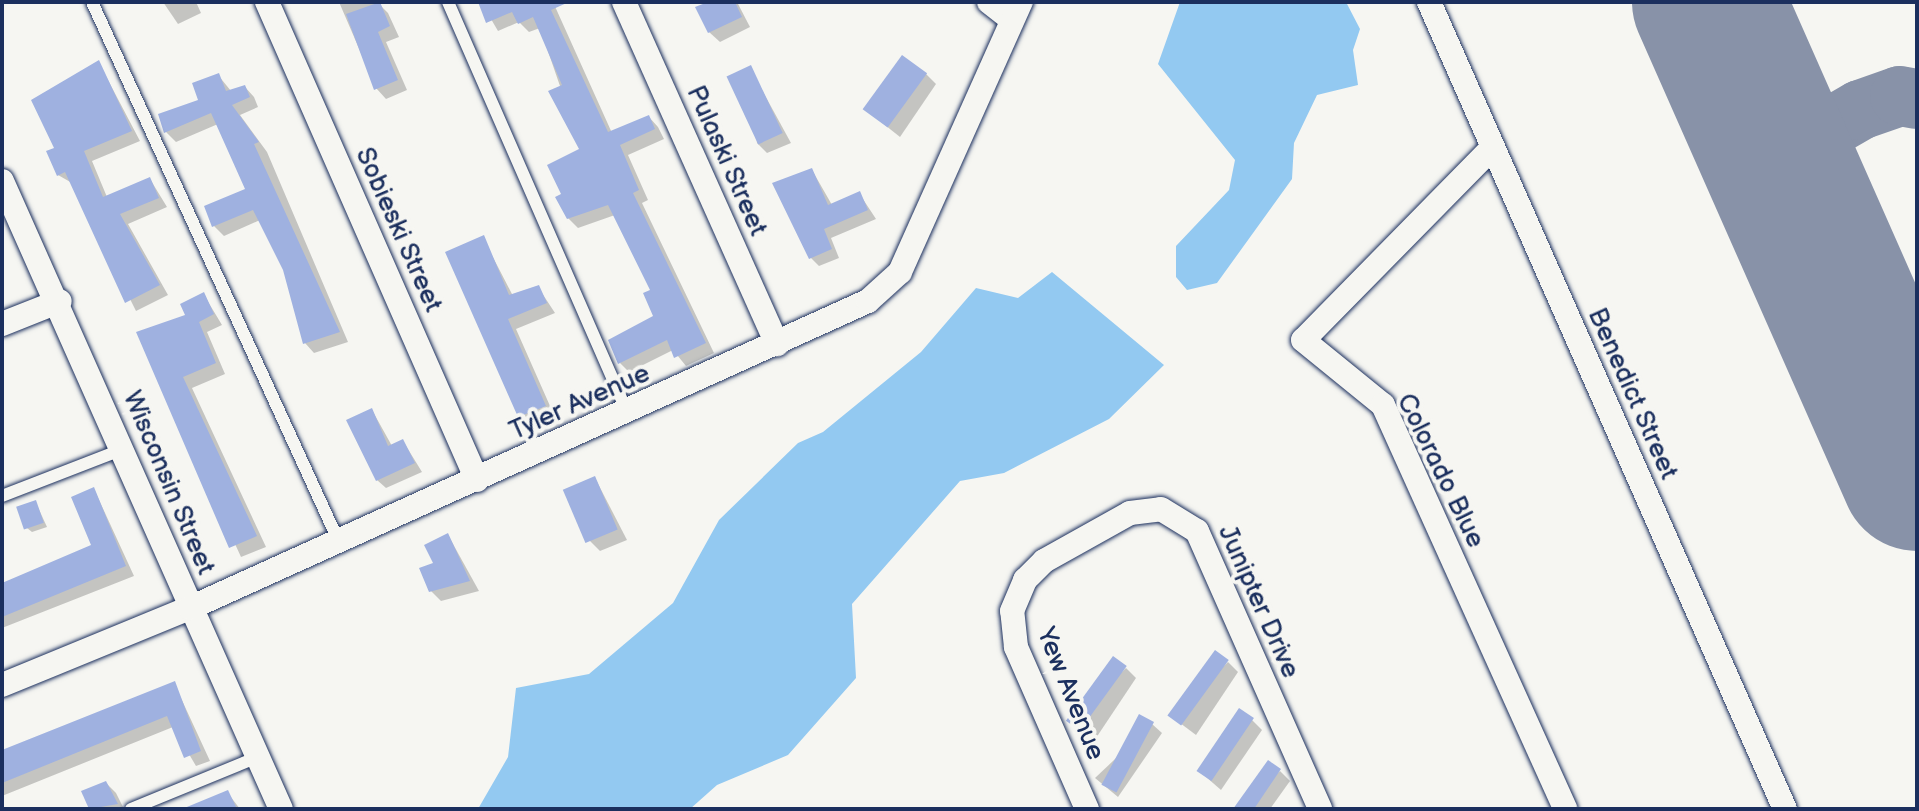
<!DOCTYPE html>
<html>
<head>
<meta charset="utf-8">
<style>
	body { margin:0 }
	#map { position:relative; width:1919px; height:811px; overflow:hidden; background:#f6f6f2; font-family:"Balsamiq Sans",sans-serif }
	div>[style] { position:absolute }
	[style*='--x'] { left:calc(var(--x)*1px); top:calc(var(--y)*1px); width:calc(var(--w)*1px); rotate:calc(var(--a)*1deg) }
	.water>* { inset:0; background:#93c9f1 }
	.shadow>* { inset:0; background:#0003 }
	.taxiway>* { height:60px; margin:-30px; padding:0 30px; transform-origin:30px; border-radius:30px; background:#8892a8 }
	.runway>* { height:152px; margin:-76px; padding:0 76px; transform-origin:76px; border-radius:76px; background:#8892a8 }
	.building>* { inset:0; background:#9fb1e0; transform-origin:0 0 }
	.roads { filter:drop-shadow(0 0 2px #1b2f5e) drop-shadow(0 0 2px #1b2f5e) }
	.lane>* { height:12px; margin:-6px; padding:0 6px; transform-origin:6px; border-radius:6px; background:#f6f6f2 }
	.street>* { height:24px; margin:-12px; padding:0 12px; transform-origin:12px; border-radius:12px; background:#f6f6f2 }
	span { translate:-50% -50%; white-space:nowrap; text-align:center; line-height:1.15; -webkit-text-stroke:8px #f6f6f2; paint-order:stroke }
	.street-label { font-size:26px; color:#1b2f5e }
	.frame { position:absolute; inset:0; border:4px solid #1b2f5e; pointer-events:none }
</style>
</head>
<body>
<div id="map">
	<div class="water">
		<div style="clip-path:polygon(1180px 2px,1346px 2px,1360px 29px,1353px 50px,1358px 85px,1317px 95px,1294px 143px,1292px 179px,1217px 283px,1187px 290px,1176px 277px,1176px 246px,1229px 190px,1235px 160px,1158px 64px)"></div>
		<div style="clip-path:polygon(1052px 272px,1164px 365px,1109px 419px,1004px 473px,960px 481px,852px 604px,856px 678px,788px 755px,717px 785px,690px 809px,478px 809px,508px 757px,516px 688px,589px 674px,673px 603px,719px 520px,798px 443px,823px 432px,921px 352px,976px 288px,1018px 298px)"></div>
	</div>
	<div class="shadow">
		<div style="clip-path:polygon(163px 2px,196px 2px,201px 13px,178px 24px)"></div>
		<div style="clip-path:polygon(339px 2px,378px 3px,388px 13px,399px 37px,386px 42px,407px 90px,386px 99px,376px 88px)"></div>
		<div style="clip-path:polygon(481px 2px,553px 2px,612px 133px,649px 117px,658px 127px,664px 139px,628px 155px,648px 200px,642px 203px,714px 353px,686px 366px,673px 350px,629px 372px,620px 363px,656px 317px,653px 291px,615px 215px,578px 228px,568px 218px,564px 195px,582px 150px,540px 28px,529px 32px,519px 22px,498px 31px)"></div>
		<div style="clip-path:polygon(713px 2px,737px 2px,750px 27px,720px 42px,709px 32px)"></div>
		<div style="clip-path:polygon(99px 63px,140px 141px,92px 161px,107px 197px,150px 179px,167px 207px,128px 224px,168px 295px,136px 311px,72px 183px,58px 175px,57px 149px)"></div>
		<div style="clip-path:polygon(750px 68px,791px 143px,767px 153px,757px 143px)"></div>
		<div style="clip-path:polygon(926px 74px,936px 84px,900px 137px,866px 110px)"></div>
		<div style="clip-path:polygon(218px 75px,231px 91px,245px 87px,254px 97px,258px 107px,240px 115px,267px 152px,348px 342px,314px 353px,305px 343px,284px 269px,260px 220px,224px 236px,214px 226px,248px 190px,218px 124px,176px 142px,166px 132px,160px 115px,201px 101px)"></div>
		<div style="clip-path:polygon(812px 170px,832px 205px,859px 193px,876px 219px,831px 238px,839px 258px,819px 266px,810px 257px)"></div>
		<div style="clip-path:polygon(483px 238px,513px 296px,538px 287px,555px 313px,516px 329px,554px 415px,530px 426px,447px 253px)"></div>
		<div style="clip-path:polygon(204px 295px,222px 325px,207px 332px,225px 374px,192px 388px,266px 547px,241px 557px,139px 334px,188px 316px)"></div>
		<div style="clip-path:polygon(372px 410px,392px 446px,403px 441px,422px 472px,386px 488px,377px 480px)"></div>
		<div style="clip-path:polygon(595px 478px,627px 540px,600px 551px,590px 541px)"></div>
		<div style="clip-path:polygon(94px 489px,134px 576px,2px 628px,2px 585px,94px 546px)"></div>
		<div style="clip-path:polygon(36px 503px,47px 527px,32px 532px,27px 528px)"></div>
		<div style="clip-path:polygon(448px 535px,479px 591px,441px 601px,431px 591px)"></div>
		<div style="clip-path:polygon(1228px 662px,1238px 672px,1196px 735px,1172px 717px)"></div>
		<div style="clip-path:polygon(1126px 668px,1136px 678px,1094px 741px,1070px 722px)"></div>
		<div style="clip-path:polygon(174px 683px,210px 761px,196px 766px,173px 727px,2px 796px,2px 753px)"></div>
		<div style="clip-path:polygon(1252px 720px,1262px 730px,1221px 790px,1198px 770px)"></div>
		<div style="clip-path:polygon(1152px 724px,1162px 733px,1118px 797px,1095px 778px)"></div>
		<div style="clip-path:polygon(1280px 771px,1290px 781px,1270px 809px,1236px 809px)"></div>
		<div style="clip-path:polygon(106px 783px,116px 793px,124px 809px,91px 809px,84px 792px)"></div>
		<div style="clip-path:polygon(227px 792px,240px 809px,211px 809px)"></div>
	</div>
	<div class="taxiway">
		<div style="--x:1777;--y:158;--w:96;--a:-30"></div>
		<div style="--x:1860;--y:110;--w:42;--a:-19.3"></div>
		<div style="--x:1900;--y:96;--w:17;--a:10"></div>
	</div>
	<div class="runway">
		<div style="--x:1708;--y:2;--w:517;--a:66.16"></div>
	</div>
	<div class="building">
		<div style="clip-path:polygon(380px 2px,390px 26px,378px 32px,398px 80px,374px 90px,346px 14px)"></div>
		<div style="clip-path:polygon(478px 2px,569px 2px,551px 10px,608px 132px,649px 115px,655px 129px,620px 145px,639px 190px,633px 193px,706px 343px,674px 358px,667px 340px,618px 364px,608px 340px,653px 316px,643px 293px,650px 290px,608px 205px,567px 219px,555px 197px,561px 194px,547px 165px,579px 149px,548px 91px,562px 85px,533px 17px,518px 24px,512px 12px,486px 23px)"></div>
		<div style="clip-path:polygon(708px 2px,735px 2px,742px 17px,708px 33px,695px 7px)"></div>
		<div style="left:902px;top:55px;width:31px;height:67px;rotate:36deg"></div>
		<div style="clip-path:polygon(99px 60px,132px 131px,84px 151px,103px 197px,150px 177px,159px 198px,120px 214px,160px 285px,125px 303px,65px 172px,57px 176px,46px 151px,54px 148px,31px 100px)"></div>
		<div style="left:751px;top:65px;width:75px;height:27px;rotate:65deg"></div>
		<div style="clip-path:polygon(219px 73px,226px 91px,245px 85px,250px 97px,232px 105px,259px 142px,254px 144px,340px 332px,303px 344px,283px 270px,253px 210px,212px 227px,204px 206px,245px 189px,211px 113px,164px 133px,158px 114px,198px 100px,192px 83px)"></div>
		<div style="clip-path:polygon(812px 168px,828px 205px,860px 191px,868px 210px,824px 229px,832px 249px,809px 259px,772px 183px)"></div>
		<div style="clip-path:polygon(484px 235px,509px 295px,539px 285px,547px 303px,508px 319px,546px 406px,518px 417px,445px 252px)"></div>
		<div style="clip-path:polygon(204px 292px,214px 314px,199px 322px,216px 363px,183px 377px,257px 536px,229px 548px,136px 332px,185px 315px,180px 304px)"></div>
		<div style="clip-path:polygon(372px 408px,388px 446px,403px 439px,415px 463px,376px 481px,346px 420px)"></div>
		<div style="left:595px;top:476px;width:58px;height:35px;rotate:67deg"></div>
		<div style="clip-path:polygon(94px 487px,126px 566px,2px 617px,2px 583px,91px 545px,71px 497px)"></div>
		<div style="left:36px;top:500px;width:24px;height:21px;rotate:71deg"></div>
		<div style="clip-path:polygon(448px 533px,470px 581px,429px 592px,419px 568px,433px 563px,424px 545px)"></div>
		<div style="left:1215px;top:650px;width:17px;height:81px;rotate:36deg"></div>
		<div style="left:1113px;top:656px;width:17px;height:80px;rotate:36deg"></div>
		<div style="clip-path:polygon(175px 681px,201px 751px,184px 758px,167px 716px,2px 783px,2px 750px)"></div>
		<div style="left:1239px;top:708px;width:18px;height:76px;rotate:34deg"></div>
		<div style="left:1139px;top:714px;width:17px;height:80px;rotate:28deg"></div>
		<div style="clip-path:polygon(1268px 760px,1281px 769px,1254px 809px,1233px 809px)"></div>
		<div style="clip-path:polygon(106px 781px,118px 804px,89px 809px,81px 791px)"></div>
		<div style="clip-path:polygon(228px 790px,237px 809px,182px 809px)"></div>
	</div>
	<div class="roads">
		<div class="lane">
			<div style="--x:92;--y:2;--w:594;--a:65.42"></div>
			<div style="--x:448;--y:2;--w:447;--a:66.4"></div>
			<div style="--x:2;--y:496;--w:130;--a:-21.2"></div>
			<div style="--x:131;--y:809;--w:137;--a:-22.3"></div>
		</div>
		<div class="street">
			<div style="--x:267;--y:2;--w:522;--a:66.28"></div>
			<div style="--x:624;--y:2;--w:375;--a:65.9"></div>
			<div style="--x:989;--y:2;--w:28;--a:38"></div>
			<div style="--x:1429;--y:2;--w:882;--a:66.2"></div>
			<div style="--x:1492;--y:148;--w:269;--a:134.5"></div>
			<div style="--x:1303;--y:340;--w:103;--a:39.1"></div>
			<div style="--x:1383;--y:405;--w:443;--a:65.7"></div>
			<div style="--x:2;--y:181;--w:687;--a:66.05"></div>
			<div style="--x:2;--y:324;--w:62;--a:-21.6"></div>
			<div style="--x:2;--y:685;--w:203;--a:-22.3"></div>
			<div style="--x:190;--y:608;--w:744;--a:-24.36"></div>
			<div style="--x:868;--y:301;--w:43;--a:-42.2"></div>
			<div style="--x:900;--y:272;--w:296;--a:-65.9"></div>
			<div style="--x:1087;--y:809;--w:177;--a:-113.7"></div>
			<div style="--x:1016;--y:647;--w:36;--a:-96"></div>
			<div style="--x:1012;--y:611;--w:34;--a:-67"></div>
			<div style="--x:1025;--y:580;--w:27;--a:-45"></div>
			<div style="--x:1044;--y:561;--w:98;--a:-29.2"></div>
			<div style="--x:1130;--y:513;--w:31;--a:-7"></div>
			<div style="--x:1161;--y:509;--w:42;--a:31.4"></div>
			<div style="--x:1197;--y:531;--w:304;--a:66.1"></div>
		</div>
	</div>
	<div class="street-label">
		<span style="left:726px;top:161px;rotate:66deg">Pulaski Street</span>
		<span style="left:398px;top:230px;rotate:66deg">Sobieski Street</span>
		<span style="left:1632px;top:394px;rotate:66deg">Benedict Street</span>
		<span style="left:580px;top:403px;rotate:-24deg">Tyler Avenue</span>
		<span style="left:1440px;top:471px;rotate:64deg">Colorado Blue</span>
		<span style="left:168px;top:483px;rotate:67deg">Wisconsin Street</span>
		<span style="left:1258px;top:602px;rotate:66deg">Junipter Drive</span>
		<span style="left:1070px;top:694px;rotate:68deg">Yew Avenue</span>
	</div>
	<div class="frame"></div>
</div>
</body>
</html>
